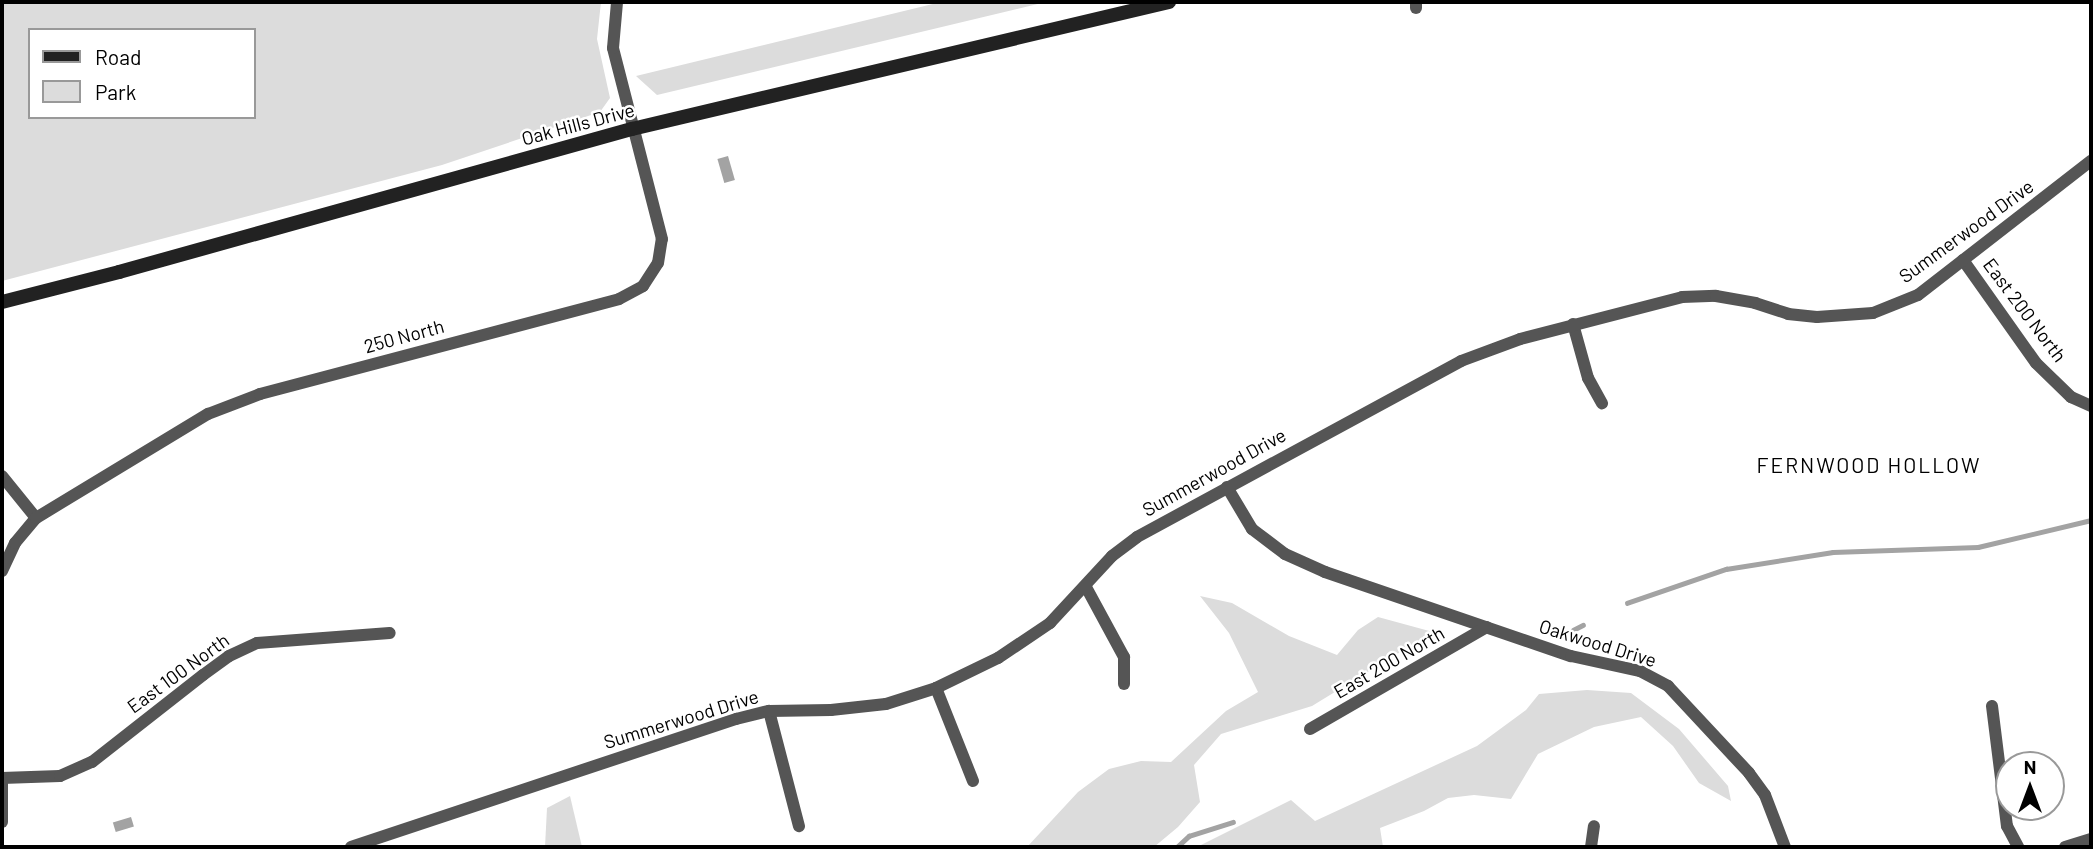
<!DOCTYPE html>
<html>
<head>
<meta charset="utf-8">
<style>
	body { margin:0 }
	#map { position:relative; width:2093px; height:849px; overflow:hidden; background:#fff; font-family:Barlow,sans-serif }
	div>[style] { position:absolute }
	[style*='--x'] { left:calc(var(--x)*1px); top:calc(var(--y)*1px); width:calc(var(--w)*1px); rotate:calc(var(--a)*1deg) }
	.green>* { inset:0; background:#dcdcdc }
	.water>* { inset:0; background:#a3a3a3; transform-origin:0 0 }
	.stream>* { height:4.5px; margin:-2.25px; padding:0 2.25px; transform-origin:2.25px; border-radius:2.25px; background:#a3a3a3 }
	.street>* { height:12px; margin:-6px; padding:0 6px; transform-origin:6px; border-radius:6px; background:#555 }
	.secondary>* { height:14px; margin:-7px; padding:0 7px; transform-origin:7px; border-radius:7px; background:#222 }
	span { translate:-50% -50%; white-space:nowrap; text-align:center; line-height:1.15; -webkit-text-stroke:5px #fff; paint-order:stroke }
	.street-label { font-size:19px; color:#000 }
	.neighbourhood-label { font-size:21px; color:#000; letter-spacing:2px }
	.frame { position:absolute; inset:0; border:4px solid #000; pointer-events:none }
	.legend { position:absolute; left:28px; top:28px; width:228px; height:91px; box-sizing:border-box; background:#fff; border:2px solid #999; margin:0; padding:9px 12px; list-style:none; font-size:21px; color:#000 }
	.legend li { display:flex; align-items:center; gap:14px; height:35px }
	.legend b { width:35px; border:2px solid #999 }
	.north { position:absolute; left:1995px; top:751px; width:70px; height:70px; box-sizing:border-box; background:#fff; border:2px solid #999; border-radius:50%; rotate:0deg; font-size:19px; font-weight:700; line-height:28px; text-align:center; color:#000 }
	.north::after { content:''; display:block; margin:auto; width:24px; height:32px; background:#000; clip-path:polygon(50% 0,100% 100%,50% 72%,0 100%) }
</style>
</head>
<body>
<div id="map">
	<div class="green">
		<div style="clip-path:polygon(evenodd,2px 2px,601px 2px,597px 39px,610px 98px,600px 112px,442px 165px,2px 281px,2px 2px,30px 30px,254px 30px,254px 117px,30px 117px,30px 30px)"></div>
		<div style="clip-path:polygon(941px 2px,1046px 2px,657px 95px,636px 76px)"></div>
		<div style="clip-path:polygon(1200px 596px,1232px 603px,1289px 636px,1337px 655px,1358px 630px,1378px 617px,1433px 632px,1312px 706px,1221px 734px,1194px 765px,1200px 802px,1178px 827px,1154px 847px,1027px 847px,1078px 792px,1109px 769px,1141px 761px,1171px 762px,1226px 711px,1258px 692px,1229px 633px)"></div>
		<div style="clip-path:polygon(1587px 690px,1631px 693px,1679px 729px,1728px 786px,1731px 801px,1699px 783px,1673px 746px,1641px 717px,1594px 727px,1538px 754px,1511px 799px,1474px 795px,1448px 798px,1424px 811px,1380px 828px,1383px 847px,1197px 847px,1291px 800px,1315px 821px,1477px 746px,1526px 710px,1539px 694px)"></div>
		<div style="clip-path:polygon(570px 796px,582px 847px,545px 847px,547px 808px)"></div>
	</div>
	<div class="water">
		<div style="left:728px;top:156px;width:25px;height:11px;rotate:74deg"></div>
		<div style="left:131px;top:817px;width:10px;height:19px;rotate:73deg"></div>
	</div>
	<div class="stream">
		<div style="--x:1627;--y:603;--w:105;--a:-19"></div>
		<div style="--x:1726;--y:569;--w:108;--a:-9"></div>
		<div style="--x:1833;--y:552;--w:145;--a:-2"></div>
		<div style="--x:1978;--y:547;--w:116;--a:-13.4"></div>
		<div style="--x:1573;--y:630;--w:11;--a:-27"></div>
		<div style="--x:1177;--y:847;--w:16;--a:-43"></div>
		<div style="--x:1189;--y:836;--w:46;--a:-17.7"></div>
	</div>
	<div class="street">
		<div style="--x:1416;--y:2;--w:6;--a:90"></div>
		<div style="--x:1963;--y:260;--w:126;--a:54.7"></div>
		<div style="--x:2036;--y:363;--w:49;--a:44.2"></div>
		<div style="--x:2071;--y:397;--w:22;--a:24"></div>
		<div style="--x:1573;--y:324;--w:56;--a:74.5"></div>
		<div style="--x:1588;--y:378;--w:29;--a:61"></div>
		<div style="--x:2;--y:476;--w:54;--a:51"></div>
		<div style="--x:1227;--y:487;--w:49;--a:59.2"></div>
		<div style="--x:1252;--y:529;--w:41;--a:37.1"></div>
		<div style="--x:1285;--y:554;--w:44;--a:24.2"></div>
		<div style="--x:1325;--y:572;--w:260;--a:18.9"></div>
		<div style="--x:1571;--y:656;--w:71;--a:12.3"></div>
		<div style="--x:1640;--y:671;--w:32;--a:28"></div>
		<div style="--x:1668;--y:686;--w:119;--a:47"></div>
		<div style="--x:1749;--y:773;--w:27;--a:54"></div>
		<div style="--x:1765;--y:795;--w:56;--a:69"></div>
		<div style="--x:2;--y:571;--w:31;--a:-65"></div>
		<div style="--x:15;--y:543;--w:33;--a:-50"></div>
		<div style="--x:36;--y:518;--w:201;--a:-31.2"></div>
		<div style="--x:208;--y:414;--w:56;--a:-21"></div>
		<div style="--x:260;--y:394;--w:371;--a:-14.8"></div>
		<div style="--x:619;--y:299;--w:27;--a:-28"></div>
		<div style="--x:643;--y:286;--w:27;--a:-57"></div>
		<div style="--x:658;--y:263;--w:24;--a:-81"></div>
		<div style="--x:662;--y:239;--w:197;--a:-104.4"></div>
		<div style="--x:613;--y:48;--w:46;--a:-85"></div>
		<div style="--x:1086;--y:587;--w:80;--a:61.5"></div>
		<div style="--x:1124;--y:657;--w:27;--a:90"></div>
		<div style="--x:936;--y:688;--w:100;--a:68.3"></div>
		<div style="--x:1992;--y:706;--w:121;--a:82.9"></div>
		<div style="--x:2007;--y:826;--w:24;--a:62"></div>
		<div style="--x:769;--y:711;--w:119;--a:75.4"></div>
		<div style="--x:1310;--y:729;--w:204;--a:-30"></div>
		<div style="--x:2;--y:778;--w:58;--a:-2"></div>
		<div style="--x:60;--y:776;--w:35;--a:-24"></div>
		<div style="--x:92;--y:762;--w:141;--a:-38.1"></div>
		<div style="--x:203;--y:675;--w:32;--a:-36"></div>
		<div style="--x:229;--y:656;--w:31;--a:-25"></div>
		<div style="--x:257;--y:643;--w:133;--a:-4.3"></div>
		<div style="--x:2;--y:782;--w:40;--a:90"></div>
		<div style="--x:351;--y:847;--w:406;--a:-18.4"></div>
		<div style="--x:736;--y:719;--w:34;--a:-14"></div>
		<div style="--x:769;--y:711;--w:62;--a:-0.9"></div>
		<div style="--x:831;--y:710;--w:55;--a:-6.2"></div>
		<div style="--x:886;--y:704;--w:52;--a:-17.7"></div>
		<div style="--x:936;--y:688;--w:69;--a:-25.8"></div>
		<div style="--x:998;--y:658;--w:63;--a:-33.9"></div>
		<div style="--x:1050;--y:623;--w:91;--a:-47.2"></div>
		<div style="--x:1112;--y:556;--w:31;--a:-37"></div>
		<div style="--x:1137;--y:537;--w:369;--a:-28.5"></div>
		<div style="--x:1461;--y:361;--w:63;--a:-20.4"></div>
		<div style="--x:1520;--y:339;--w:167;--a:-14.5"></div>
		<div style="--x:1682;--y:297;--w:34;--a:-2"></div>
		<div style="--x:1716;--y:296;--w:40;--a:10"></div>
		<div style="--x:1755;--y:303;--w:35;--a:18"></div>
		<div style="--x:1788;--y:314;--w:29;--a:6"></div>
		<div style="--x:1817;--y:317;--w:56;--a:-4.1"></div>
		<div style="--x:1873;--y:313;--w:48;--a:-21.8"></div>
		<div style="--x:1918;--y:295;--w:219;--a:-37.8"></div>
		<div style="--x:1591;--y:847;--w:21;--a:-82"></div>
		<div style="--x:2065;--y:847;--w:27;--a:-17"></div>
	</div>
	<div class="secondary">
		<div style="--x:2;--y:302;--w:121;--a:-14.4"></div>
		<div style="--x:119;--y:272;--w:533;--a:-15.58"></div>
		<div style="--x:632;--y:129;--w:552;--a:-13.31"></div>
	</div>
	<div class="street-label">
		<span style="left:578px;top:124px;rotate:-15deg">Oak Hills Drive</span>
		<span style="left:1966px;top:231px;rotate:-36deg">Summerwood Drive</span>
		<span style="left:2025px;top:310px;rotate:53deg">East 200 North</span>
		<span style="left:404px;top:336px;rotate:-15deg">250 North</span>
		<span style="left:1214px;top:472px;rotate:-29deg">Summerwood Drive</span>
		<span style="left:1598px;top:643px;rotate:17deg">Oakwood Drive</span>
		<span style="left:1389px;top:662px;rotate:-30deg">East 200 North</span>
		<span style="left:178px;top:673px;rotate:-36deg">East 100 North</span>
		<span style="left:681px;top:719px;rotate:-17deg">Summerwood Drive</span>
	</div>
	<div class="neighbourhood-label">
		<span style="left:1869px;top:465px">FERNWOOD HOLLOW</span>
	</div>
	<div class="frame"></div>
	<ul class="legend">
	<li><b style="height:9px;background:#222"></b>Road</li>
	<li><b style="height:19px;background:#dcdcdc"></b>Park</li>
	</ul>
	<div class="north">N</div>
</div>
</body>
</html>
